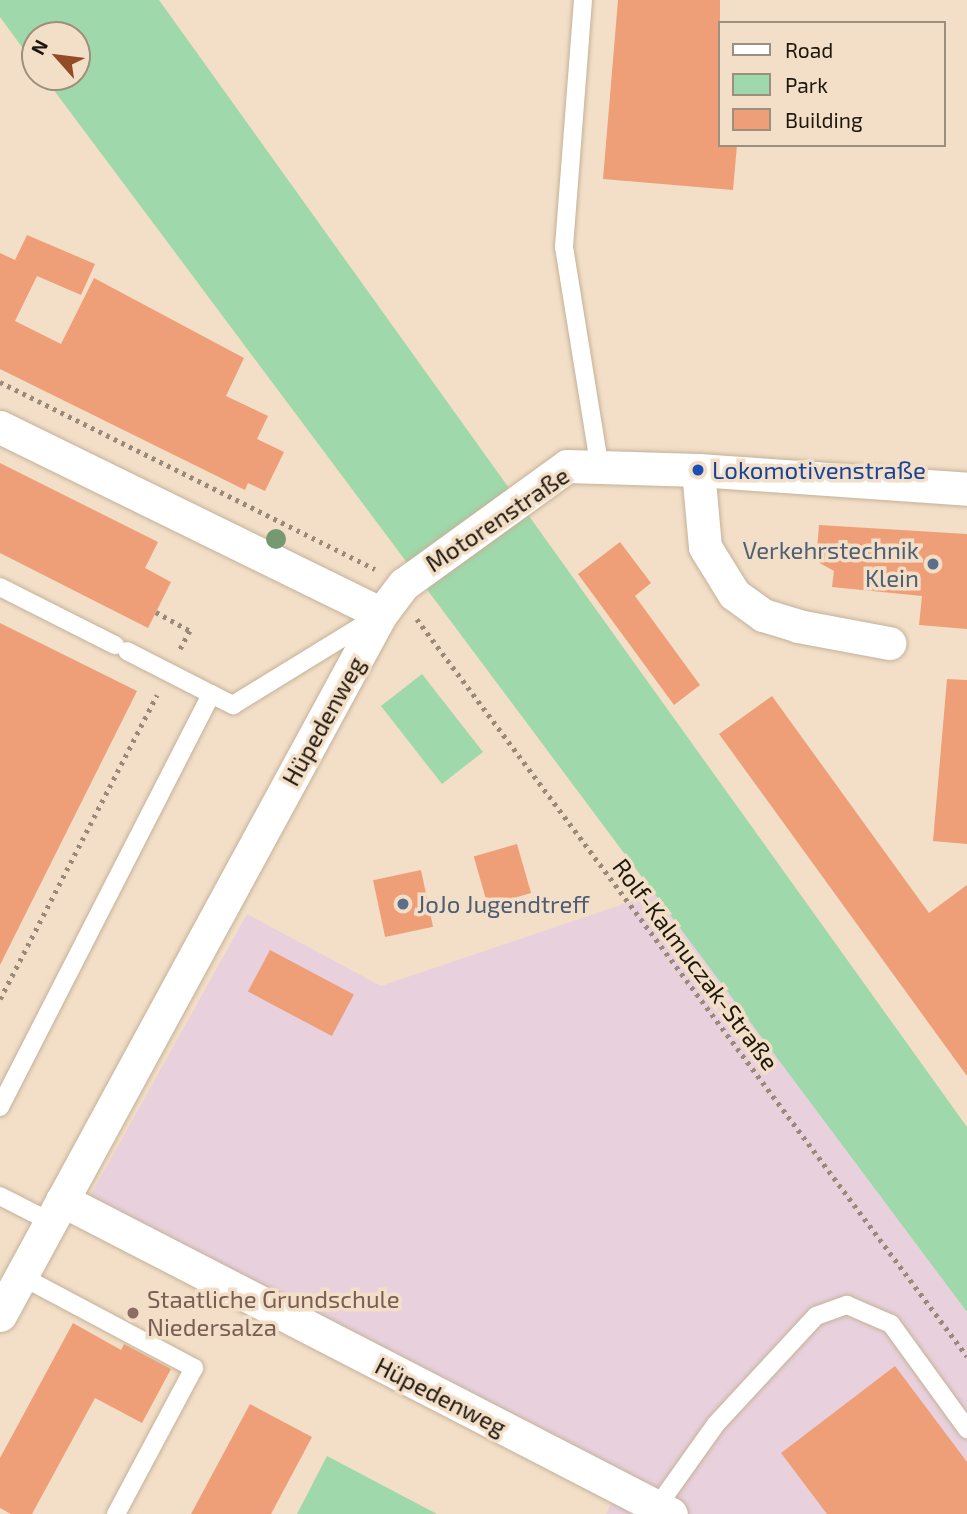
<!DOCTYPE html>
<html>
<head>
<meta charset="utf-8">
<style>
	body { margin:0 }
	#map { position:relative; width:967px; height:1514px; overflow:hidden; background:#f3dfc7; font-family:"Exo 2",sans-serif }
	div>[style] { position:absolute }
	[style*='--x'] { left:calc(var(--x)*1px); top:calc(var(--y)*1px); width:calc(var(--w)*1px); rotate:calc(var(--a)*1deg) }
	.commercial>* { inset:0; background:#e8d1dd }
	.green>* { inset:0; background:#9fd8aa; transform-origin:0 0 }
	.building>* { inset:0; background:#ee9f78; transform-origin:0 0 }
	.path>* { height:4.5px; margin-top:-2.25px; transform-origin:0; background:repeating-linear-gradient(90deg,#988978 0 3.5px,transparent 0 8.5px) }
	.roads { filter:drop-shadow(0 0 2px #c4b19a) drop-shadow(0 0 2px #c4b19a) }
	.service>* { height:18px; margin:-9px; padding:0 9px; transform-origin:9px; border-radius:9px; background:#fff }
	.minor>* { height:33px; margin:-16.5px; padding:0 16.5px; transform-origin:16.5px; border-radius:16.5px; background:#fff }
	.trees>* { width:20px; height:20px; margin:-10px; border-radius:50%; background:#769972 }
	.dots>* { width:19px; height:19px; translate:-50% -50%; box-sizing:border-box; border:4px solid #f3dfc7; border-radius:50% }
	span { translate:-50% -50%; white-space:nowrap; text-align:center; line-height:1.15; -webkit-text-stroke:7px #f3dfc7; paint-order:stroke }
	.transit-label { font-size:24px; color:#164399 }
	.left { translate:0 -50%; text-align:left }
	.street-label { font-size:24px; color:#1d160d }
	.service-label { font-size:24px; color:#4e5e75 }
	.right { translate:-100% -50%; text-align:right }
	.education-label { font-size:24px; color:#785e54 }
	.legend { position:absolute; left:718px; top:21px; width:228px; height:126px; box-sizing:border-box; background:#f3dfc7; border:2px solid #9d8f7d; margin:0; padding:9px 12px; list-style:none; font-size:21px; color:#1d160d }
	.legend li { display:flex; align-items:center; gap:14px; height:35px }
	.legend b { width:35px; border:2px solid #9d8f7d }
	.north { position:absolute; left:21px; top:21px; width:70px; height:70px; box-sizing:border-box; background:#f3dfc7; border:2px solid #9d8f7d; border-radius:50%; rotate:298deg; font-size:19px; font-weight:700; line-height:28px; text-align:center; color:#1d160d }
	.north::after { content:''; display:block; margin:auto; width:24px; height:32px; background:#934c27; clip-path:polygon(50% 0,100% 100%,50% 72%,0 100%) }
</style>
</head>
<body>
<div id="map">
	<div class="commercial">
		<div style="clip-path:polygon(656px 893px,967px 1312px,967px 1514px,606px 1514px,612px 1502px,74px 1225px,247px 914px,381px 986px)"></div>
	</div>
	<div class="green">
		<div style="clip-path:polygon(0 0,159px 0,967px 1127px,967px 1312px,44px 77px,77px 77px,77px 35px,35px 35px,35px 65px,0 17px)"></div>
		<div style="left:422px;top:674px;width:99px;height:52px;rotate:52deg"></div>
		<div style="clip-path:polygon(327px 1456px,437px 1514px,297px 1514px)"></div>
	</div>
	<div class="building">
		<div style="clip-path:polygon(618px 0,720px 0,720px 145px,737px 145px,733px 190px,603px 179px)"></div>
		<div style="clip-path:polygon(27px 235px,95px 264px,81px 295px,37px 276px,15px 321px,61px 344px,94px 278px,244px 358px,226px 396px,268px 416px,257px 439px,284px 452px,265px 491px,248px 483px,245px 490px,0 369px,0 253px,15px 260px)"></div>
		<div style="clip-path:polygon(0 463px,158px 542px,145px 568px,171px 582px,148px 628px,0 553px)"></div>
		<div style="clip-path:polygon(819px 525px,967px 534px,967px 629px,919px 625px,922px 596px,832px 587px,834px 571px,816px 561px)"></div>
		<div style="clip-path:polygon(620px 542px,651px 583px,635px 596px,700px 685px,674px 705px,578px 574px)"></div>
		<div style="clip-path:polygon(0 623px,137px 691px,0 965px)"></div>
		<div style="clip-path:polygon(947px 679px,967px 680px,967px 844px,933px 841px)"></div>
		<div style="clip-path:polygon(772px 696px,929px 913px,967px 885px,967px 1076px,719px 734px)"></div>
		<div style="left:517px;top:844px;width:51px;height:45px;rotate:74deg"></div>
		<div style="left:421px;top:870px;width:58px;height:49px;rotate:78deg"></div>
		<div style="left:270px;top:950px;width:95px;height:47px;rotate:28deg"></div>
		<div style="clip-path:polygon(73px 1323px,121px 1350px,124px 1344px,171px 1369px,142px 1423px,95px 1398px,32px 1514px,11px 1514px,0 1508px,0 1458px)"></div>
		<div style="clip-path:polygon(895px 1366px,967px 1462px,967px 1514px,827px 1514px,781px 1453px)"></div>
		<div style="clip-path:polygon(250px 1404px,312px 1437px,271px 1514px,191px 1514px)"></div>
	</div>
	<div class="path">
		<div style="--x:0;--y:382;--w:419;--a:26.5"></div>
		<div style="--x:156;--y:612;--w:39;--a:29"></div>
		<div style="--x:190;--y:631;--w:21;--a:118"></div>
		<div style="--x:417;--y:619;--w:920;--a:53.27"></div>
		<div style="--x:0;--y:999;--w:342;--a:-62.7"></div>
	</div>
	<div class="roads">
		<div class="service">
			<div style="--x:583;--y:0;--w:248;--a:94.4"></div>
			<div style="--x:564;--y:247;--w:220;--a:80.8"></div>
			<div style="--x:0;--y:587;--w:129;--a:26.8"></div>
			<div style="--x:211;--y:694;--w:25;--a:27"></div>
			<div style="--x:233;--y:705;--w:164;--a:-31.6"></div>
			<div style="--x:0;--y:1107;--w:464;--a:-62.9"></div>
			<div style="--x:211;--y:694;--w:94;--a:-152.9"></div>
			<div style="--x:0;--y:1196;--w:57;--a:27"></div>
			<div style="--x:21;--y:1276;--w:196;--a:28"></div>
			<div style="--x:194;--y:1368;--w:166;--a:118.1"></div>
			<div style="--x:657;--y:1507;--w:102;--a:-54.6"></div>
			<div style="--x:716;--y:1424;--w:147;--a:-47.2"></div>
			<div style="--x:816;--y:1316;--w:33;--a:-20"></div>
			<div style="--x:847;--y:1305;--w:48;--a:23.4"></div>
			<div style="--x:891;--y:1324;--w:130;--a:54.1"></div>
		</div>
		<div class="minor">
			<div style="--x:0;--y:427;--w:424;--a:26.1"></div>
			<div style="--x:698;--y:470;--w:77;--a:84.8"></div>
			<div style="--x:705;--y:547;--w:55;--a:58.3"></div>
			<div style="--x:734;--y:594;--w:36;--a:36"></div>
			<div style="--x:763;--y:615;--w:37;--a:17"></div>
			<div style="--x:798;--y:626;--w:93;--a:10.6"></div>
			<div style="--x:62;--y:1200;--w:685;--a:27.28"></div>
			<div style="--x:0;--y:1315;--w:798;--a:-61.48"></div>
			<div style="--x:381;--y:614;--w:38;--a:-53"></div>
			<div style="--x:404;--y:584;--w:201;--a:-35.9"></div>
			<div style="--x:567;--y:466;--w:131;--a:1.7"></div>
			<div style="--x:698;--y:470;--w:270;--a:4"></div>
		</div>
	</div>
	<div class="trees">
		<div style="left:276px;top:539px"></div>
	</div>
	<div class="dots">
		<div style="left:698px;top:470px;background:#1a4fb4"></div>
		<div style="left:933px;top:564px;background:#5c6f8a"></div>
		<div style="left:403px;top:904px;background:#5c6f8a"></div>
		<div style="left:133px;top:1313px;background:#8d6e63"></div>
	</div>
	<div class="transit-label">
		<span class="left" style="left:712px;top:470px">Lokomotivenstraße</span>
	</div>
	<div class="street-label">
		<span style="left:497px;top:519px;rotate:-34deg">Motorenstraße</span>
		<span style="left:323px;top:721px;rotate:-61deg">Hüpedenweg</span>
		<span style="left:696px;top:964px;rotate:53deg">Rolf-Kalmuczak-Straße</span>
		<span style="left:441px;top:1396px;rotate:27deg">Hüpedenweg</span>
	</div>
	<div class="service-label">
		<span class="right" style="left:919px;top:564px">Verkehrstechnik<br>Klein</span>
		<span class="left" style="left:417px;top:904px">JoJo Jugendtreff</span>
	</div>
	<div class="education-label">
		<span class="left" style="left:147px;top:1313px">Staatliche Grundschule<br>Niedersalza</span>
	</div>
	<ul class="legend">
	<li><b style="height:9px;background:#fff"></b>Road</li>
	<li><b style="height:19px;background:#9fd8aa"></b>Park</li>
	<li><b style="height:19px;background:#ee9f78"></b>Building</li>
	</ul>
	<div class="north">N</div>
</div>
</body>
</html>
